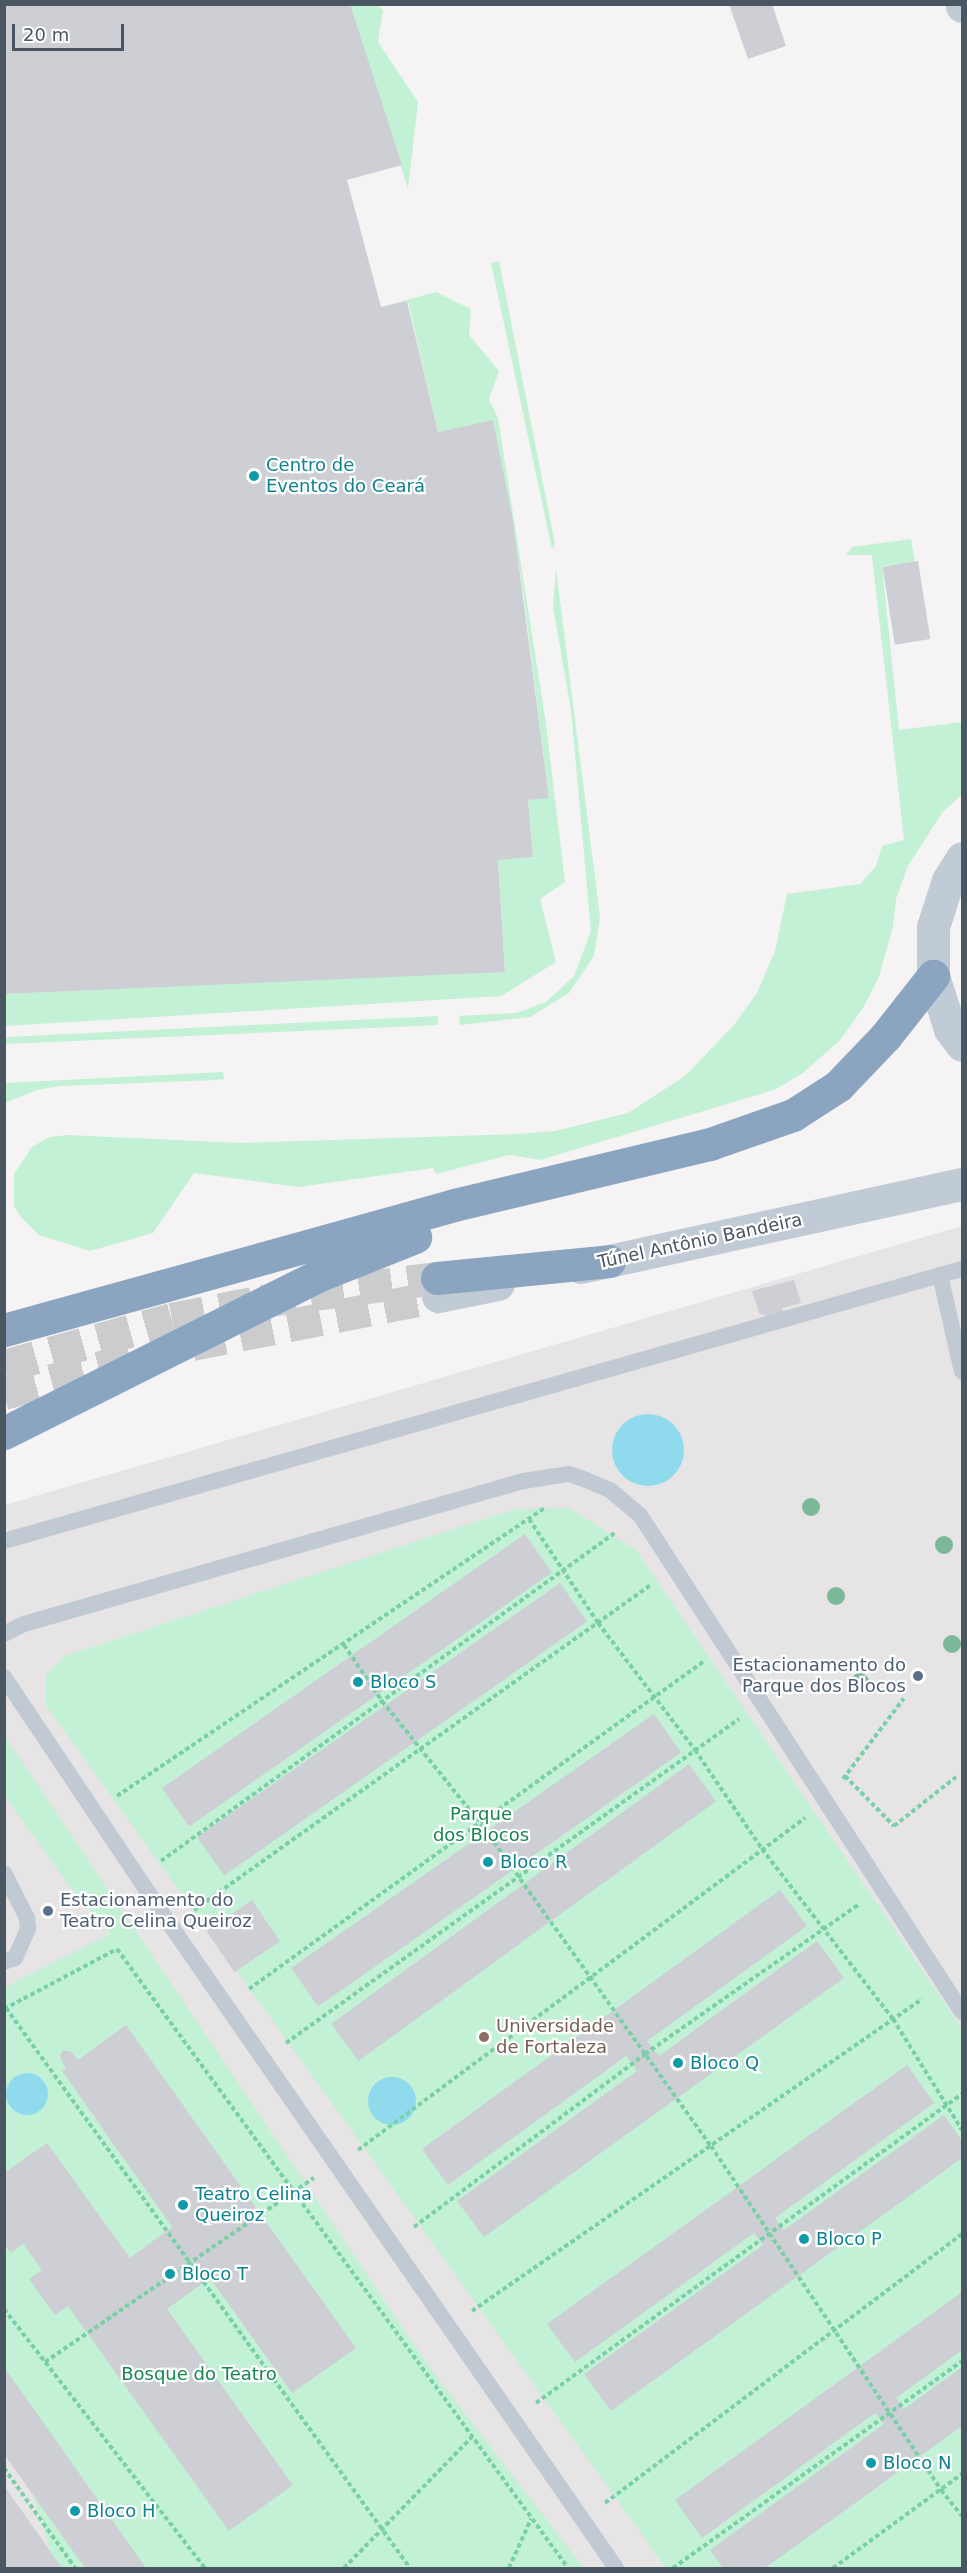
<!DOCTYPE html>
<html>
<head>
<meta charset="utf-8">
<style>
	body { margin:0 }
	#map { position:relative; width:967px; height:2573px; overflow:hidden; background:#f5f3f3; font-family:"DejaVu Sans",sans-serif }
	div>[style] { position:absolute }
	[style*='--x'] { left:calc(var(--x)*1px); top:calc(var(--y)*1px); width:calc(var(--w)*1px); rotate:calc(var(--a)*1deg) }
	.education>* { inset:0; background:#e6e4e5 }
	.green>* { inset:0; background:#c3f1d5 }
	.water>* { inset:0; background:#90daee }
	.round { border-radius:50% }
	.building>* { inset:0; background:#cdcfd5; transform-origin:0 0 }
	.secondary-tunnel>* { height:33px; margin-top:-16.5px; transform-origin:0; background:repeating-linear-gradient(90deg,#caccce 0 33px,transparent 0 49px) }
	.highway-tunnel>* { height:33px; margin-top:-16.5px; transform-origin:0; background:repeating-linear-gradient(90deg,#caccce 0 33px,transparent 0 49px) }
	.path>* { height:4px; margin-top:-2px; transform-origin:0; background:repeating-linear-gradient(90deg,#7ad0a6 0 4.5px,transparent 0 7.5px) }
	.lane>* { height:16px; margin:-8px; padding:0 8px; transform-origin:8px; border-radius:8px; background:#c1cad2 }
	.secondary>* { height:33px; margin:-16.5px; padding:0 16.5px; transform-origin:16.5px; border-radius:16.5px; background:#c1cbd6 }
	.highway>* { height:33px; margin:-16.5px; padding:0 16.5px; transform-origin:16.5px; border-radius:16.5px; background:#8ba5c1 }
	.trees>* { width:18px; height:18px; margin:-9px; border-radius:50%; background:#7bb799 }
	.dots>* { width:16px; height:16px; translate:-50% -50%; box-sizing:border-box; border:3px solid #fff; border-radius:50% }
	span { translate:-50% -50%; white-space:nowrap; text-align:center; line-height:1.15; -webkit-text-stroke:4.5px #fff; paint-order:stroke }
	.culture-label { font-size:18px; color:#0d838f }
	.left { translate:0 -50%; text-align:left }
	.street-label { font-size:18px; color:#4a5661 }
	.service-label { font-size:18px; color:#4e5e75 }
	.right { translate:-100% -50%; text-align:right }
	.park-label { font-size:18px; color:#17864f }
	.education-label { font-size:18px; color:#785e54 }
	.frame { position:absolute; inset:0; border:6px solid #4a5661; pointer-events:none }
	.scale { position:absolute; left:12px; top:24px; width:112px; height:27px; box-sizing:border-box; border:3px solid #4a5661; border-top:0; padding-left:8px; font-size:18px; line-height:21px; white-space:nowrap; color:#4a5661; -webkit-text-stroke:4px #fff; paint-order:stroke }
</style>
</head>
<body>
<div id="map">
	<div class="education">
		<div style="clip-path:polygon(962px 1226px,962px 2568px,5px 2568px,5px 1505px)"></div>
	</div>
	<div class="green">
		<div style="clip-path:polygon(350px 5px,377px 5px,383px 10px,378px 42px,418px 102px,408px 189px)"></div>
		<div style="clip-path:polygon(499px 261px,555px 544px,552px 549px,491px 263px)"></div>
		<div style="clip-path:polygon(436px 292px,471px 309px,469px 335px,499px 371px,489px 399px,498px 418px,545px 717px,565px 882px,540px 899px,556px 962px,501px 996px,5px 1026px,5px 994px,505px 971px,498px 860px,533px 857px,528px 800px,549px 797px,522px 584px,493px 421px,438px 432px,408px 301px,381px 307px)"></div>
		<div style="clip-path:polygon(911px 539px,915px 562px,882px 566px,899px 730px,962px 722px,962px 794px,942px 813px,908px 866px,896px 899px,893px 926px,879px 977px,863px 1008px,840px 1040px,803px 1073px,774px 1090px,540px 1160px,509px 1155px,436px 1174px,433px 1168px,299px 1187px,194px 1173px,153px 1233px,90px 1251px,39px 1235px,20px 1216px,14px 1206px,14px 1174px,32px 1147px,50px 1137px,67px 1135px,241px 1143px,519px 1134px,555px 1131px,628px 1113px,685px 1076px,734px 1025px,757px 993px,775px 951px,787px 894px,860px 884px,876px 866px,882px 846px,904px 840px,872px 555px,846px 555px,852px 547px)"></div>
		<div style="clip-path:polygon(556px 569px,600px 917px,594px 956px,569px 993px,530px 1017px,460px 1025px,459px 1016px,517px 1013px,546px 1002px,574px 976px,591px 931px,571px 710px,553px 607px)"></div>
		<div style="clip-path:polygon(438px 1016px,438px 1025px,5px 1044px,7px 1037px)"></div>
		<div style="clip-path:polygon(223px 1072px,224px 1079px,216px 1080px,60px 1086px,37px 1090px,5px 1103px,5px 1083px)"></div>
		<div style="clip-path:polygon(569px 1508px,636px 1550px,962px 2029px,962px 2568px,666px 2568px,45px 1704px,45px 1676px,65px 1656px,515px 1509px)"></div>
		<div style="clip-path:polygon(4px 1735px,430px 2368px,584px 2568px,56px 2568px,5px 2405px,5px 1987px,110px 1934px,71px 1888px,5px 1796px)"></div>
	</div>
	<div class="water">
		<div class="round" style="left:612px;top:1414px;width:72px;height:72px"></div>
		<div class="round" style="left:6px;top:2073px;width:42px;height:42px"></div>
		<div class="round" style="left:368px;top:2077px;width:48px;height:48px"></div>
	</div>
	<div class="building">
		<div style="clip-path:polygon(4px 4px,350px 4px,402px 165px,347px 180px,381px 307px,407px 301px,438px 432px,493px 420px,513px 521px,549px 798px,528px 800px,533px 857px,498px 860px,505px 972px,4px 994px)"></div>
		<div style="clip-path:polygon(729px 4px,772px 4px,786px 46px,748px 59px)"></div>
		<div style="left:918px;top:561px;width:79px;height:36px;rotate:81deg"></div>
		<div style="clip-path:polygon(794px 1280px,801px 1303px,782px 1308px,785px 1317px,767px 1321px,764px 1314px,760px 1315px,752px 1291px)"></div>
		<div style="left:525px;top:1534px;width:47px;height:443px;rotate:55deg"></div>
		<div style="left:560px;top:1583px;width:47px;height:443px;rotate:55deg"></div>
		<div style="left:654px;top:1714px;width:47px;height:443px;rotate:55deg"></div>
		<div style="left:689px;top:1764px;width:46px;height:442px;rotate:54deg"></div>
		<div style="clip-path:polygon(780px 1890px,807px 1926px,647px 2041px,659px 2056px,817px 1941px,844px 1978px,484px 2237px,457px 2201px,637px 2071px,626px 2056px,448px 2185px,422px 2149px)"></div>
		<div style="left:252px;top:1900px;width:50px;height:55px;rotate:56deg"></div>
		<div style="clip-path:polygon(126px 2025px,356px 2348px,292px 2393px,210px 2278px,167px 2309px,293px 2485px,229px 2531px,68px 2306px,55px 2315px,29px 2279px,42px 2270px,23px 2244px,11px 2253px,4px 2245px,4px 2173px,47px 2143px,130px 2258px,172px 2227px,62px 2071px,66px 2069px,60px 2057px,63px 2050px,72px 2052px,78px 2060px)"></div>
		<div style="clip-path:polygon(907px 2065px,934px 2103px,775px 2218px,784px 2230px,944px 2115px,962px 2141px,962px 2158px,611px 2411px,584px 2374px,763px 2245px,754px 2233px,575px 2362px,547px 2324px)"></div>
		<div style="clip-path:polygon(962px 2292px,962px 2350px,896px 2398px,904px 2409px,962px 2367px,962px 2426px,765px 2568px,723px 2568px,710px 2550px,884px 2424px,875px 2413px,702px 2538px,675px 2500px)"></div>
		<div style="clip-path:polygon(4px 2367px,146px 2568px,85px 2568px,4px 2454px)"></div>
		<div style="clip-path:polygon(5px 2487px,62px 2568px,5px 2568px)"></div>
	</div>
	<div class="secondary-tunnel">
		<div style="--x:192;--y:1344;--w:251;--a:-11"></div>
		<div style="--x:4;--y:1393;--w:140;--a:-14.9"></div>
	</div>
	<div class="highway-tunnel">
		<div style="--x:4;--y:1366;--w:174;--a:-15.6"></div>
		<div style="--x:172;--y:1319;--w:92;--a:-11.3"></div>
		<div style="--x:262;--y:1301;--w:177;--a:-7.5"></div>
	</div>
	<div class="path">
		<div style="--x:529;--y:1519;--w:125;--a:56.4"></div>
		<div style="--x:598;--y:1623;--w:160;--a:52.6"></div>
		<div style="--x:695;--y:1750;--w:120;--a:55.9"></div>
		<div style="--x:762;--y:1849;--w:215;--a:52.4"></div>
		<div style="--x:893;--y:2019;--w:131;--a:58.1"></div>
		<div style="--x:344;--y:1645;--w:68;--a:55.8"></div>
		<div style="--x:382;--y:1701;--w:158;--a:51.2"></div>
		<div style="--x:481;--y:1824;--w:396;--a:54.5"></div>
		<div style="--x:711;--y:2146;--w:414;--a:56.2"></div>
		<div style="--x:941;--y:2490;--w:33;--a:51"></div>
		<div style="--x:845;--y:1776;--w:70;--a:45.6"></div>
		<div style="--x:894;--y:1826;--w:79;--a:-38.3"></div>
		<div style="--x:843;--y:1779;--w:101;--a:-53"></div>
		<div style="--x:117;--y:1796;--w:517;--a:-33.97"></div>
		<div style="--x:161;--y:1861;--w:561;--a:-35.87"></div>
		<div style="--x:194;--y:1910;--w:562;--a:-35.44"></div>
		<div style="--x:249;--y:1989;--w:560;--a:-35.76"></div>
		<div style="--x:6;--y:2008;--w:691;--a:54.19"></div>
		<div style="--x:4;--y:2009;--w:128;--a:-28"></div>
		<div style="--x:117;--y:1949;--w:766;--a:53.92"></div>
		<div style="--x:286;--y:2043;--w:557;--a:-35.57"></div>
		<div style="--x:358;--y:2150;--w:557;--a:-36.6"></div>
		<div style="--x:414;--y:2227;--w:289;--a:-36.8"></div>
		<div style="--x:645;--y:2054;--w:261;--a:-35"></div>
		<div style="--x:4;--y:2309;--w:328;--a:52.2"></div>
		<div style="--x:472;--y:2311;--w:548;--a:-34.73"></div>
		<div style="--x:45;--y:2362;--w:326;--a:-34.4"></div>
		<div style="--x:536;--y:2403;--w:526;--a:-35.96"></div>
		<div style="--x:4;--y:2468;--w:123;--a:54.6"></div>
		<div style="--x:605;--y:2503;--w:447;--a:-37"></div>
		<div style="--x:344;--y:2568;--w:183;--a:-45.7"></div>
		<div style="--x:509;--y:2568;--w:54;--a:-65.8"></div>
		<div style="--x:673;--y:2568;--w:355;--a:-35.6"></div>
		<div style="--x:833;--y:2568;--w:160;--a:-36.1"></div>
	</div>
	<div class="lane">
		<div style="--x:940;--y:1275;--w:23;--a:-15"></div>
		<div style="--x:4;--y:1541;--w:973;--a:-15.86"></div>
		<div style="--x:940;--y:1275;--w:99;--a:77.2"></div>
		<div style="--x:4;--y:1634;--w:22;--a:-27"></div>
		<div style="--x:24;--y:1624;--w:519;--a:-15.99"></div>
		<div style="--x:523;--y:1481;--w:47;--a:-8.7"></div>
		<div style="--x:569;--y:1474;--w:18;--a:19"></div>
		<div style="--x:586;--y:1480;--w:26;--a:23"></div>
		<div style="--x:610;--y:1490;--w:39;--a:40"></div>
		<div style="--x:640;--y:1515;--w:592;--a:57.06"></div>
		<div style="--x:4;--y:1677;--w:300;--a:56.2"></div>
		<div style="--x:171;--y:1926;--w:781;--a:55.27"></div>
		<div style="--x:4;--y:1873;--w:51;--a:62.9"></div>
		<div style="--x:27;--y:1918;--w:11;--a:85"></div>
		<div style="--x:28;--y:1929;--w:32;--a:114"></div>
		<div style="--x:15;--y:1958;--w:12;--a:160"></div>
	</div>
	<div class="secondary">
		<div style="--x:962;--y:4;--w:2;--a:90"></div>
		<div style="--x:962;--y:858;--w:26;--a:122"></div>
		<div style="--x:948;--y:880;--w:49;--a:107.7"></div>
		<div style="--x:933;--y:927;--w:49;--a:90"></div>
		<div style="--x:933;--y:976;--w:56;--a:72.2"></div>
		<div style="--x:950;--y:1029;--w:20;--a:53"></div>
		<div style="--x:581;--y:1267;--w:390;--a:-12.3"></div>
		<div style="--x:438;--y:1296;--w:61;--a:-11.3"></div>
	</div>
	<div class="highway">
		<div style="--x:437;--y:1278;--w:173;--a:-5.6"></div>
		<div style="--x:4;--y:1330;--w:467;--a:-15.5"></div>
		<div style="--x:454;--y:1205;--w:263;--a:-13.4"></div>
		<div style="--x:710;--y:1144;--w:88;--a:-19.3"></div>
		<div style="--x:793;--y:1115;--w:54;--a:-32.8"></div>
		<div style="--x:838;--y:1086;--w:68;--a:-46.2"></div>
		<div style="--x:885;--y:1037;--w:78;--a:-51.8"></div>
		<div style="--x:4;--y:1433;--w:348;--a:-26.6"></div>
		<div style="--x:315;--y:1277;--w:108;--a:-21.8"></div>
	</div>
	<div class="trees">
		<div style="left:811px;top:1507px"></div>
		<div style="left:944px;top:1545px"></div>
		<div style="left:836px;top:1596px"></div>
		<div style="left:952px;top:1644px"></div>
		<div style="left:860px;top:1682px"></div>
	</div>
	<div class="dots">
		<div style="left:254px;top:476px;background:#0f9aa8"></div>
		<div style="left:918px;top:1676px;background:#5c6f8a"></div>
		<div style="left:358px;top:1682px;background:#0f9aa8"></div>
		<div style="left:488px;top:1862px;background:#0f9aa8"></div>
		<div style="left:48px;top:1911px;background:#5c6f8a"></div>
		<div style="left:484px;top:2037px;background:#8d6e63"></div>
		<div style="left:678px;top:2063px;background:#0f9aa8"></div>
		<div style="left:183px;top:2205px;background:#0f9aa8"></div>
		<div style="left:804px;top:2239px;background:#0f9aa8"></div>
		<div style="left:170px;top:2274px;background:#0f9aa8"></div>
		<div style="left:871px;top:2463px;background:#0f9aa8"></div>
		<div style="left:75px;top:2511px;background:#0f9aa8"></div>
	</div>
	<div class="culture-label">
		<span class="left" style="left:266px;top:476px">Centro de<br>Eventos do Ceará</span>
		<span class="left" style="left:370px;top:1682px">Bloco S</span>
		<span class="left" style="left:500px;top:1862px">Bloco R</span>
		<span class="left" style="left:690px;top:2063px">Bloco Q</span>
		<span class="left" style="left:195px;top:2205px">Teatro Celina<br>Queiroz</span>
		<span class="left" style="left:816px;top:2239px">Bloco P</span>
		<span class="left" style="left:182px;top:2274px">Bloco T</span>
		<span class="left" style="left:883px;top:2463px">Bloco N</span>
		<span class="left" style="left:87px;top:2511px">Bloco H</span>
	</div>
	<div class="street-label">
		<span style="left:700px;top:1241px;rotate:-12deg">Túnel Antônio Bandeira</span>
	</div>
	<div class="service-label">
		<span class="right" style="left:906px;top:1676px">Estacionamento do<br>Parque dos Blocos</span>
		<span class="left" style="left:60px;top:1911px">Estacionamento do<br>Teatro Celina Queiroz</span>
	</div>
	<div class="park-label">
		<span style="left:481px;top:1825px">Parque<br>dos Blocos</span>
		<span style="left:199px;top:2374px">Bosque do Teatro</span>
	</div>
	<div class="education-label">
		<span class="left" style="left:496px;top:2037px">Universidade<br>de Fortaleza</span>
	</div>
	<div class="frame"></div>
	<div class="scale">20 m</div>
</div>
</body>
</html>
